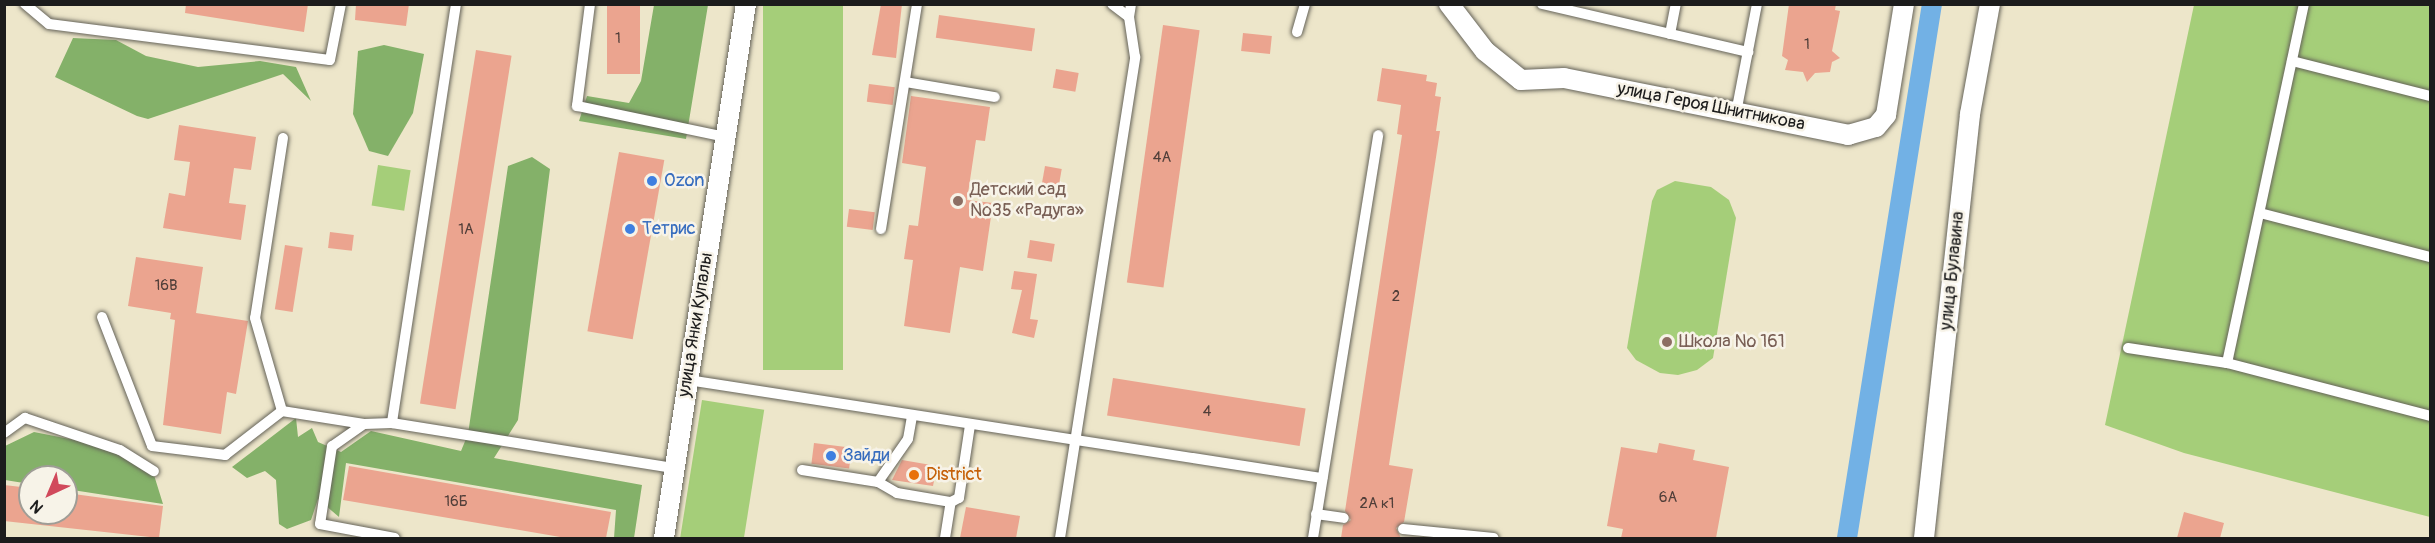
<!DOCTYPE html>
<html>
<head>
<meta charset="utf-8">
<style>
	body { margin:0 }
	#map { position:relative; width:2435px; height:543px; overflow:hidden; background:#ede6ca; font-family:Pangolin,sans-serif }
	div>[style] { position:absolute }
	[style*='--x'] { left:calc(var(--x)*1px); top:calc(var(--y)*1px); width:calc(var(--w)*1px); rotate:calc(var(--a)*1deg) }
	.green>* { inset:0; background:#a5ce79; transform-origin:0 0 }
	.forest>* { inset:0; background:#84b169 }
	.canal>* { height:20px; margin:-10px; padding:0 10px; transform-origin:10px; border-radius:10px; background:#72b1e5 }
	.building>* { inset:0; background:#eba48f; transform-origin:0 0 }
	.roads { filter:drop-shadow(0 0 2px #656359) drop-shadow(0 0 2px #656359) }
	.service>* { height:10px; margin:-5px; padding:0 5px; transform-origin:5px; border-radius:5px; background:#fff }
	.minor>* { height:20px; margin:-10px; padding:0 10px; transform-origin:10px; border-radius:10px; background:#fff }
	.dots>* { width:16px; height:16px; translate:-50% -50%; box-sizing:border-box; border:3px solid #f7f3e8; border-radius:50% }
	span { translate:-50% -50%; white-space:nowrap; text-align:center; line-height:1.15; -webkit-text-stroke:5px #f7f3e8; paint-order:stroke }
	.number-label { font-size:15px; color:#503e39 }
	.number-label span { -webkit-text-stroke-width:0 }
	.street-label { font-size:18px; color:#1c1c1c }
	.shop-label { font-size:18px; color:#366cbe }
	.left { translate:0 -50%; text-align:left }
	.education-label { font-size:18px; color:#785e54 }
	.food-label { font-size:18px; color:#c56008 }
	.frame { position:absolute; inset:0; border:6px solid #1c1c1c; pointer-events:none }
	.north { position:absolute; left:18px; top:465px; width:60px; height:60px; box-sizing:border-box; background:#f7f3e8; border:2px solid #9f9d96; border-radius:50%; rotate:224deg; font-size:16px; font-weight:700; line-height:24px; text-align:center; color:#1c1c1c }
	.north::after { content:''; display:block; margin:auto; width:21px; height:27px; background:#d1495b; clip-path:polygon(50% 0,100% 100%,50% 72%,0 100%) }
</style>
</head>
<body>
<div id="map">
	<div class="green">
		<div style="left:763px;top:5px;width:80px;height:365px"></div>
		<div style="clip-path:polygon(2194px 5px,2430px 5px,2430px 517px,2184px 453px,2105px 425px)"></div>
		<div style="left:378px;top:165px;width:33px;height:41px;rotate:9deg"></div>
		<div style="clip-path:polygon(1675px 181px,1711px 187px,1729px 200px,1736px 218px,1713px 358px,1697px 370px,1678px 375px,1660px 373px,1636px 360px,1627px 348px,1652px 201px,1657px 190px)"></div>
		<div style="left:702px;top:400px;width:63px;height:140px;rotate:9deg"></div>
	</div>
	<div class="forest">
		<div style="clip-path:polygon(654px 5px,708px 5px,686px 139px,579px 121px,587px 96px,629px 103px,641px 81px)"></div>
		<div style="clip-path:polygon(73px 38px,116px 40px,146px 56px,198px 67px,260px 61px,296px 67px,311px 101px,283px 74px,148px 119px,137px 116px,55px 77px)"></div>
		<div style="clip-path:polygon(384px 45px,424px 54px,413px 113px,388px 156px,369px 151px,353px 114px,358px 51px)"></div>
		<div style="clip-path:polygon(532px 157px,550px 169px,518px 420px,494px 458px,642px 485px,634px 538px,614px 538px,616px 510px,346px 463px,339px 517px,318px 499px,311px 520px,287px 529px,279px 524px,276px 480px,265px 471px,247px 478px,232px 467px,296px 418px,298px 437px,312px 428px,318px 442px,341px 452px,371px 431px,461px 451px,468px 434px,508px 166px)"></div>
		<div style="clip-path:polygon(34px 432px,100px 445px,154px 475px,163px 504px,66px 489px,66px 477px,30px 477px,30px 484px,5px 480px,5px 446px)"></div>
	</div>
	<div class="canal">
		<div style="--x:1847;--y:538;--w:541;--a:-80.96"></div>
	</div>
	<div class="building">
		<div style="clip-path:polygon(186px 4px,308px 4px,304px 32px,185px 13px)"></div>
		<div style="clip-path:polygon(356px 4px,409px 4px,406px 26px,355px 20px)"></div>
		<div style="left:607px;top:4px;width:33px;height:70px"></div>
		<div style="clip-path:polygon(881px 4px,902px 4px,896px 58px,872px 55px)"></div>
		<div style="clip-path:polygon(1789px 4px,1836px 4px,1835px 10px,1840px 11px,1832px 51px,1840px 58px,1832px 62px,1830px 72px,1815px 73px,1807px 82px,1803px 72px,1785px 70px,1788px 60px,1782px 56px)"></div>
		<div style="left:939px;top:15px;width:97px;height:23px;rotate:8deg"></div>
		<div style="left:1163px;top:25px;width:37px;height:260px;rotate:8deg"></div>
		<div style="left:1243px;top:33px;width:29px;height:18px;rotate:6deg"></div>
		<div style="left:476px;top:50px;width:36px;height:358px;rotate:9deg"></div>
		<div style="clip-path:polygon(1382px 68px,1427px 75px,1426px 81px,1437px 83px,1435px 96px,1441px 97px,1436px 131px,1440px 131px,1389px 465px,1413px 469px,1404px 522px,1396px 528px,1401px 538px,1341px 538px,1343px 525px,1351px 520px,1345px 511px,1402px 135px,1397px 134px,1401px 105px,1377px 101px)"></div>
		<div style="left:1056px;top:69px;width:23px;height:19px;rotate:10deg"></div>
		<div style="left:869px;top:84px;width:26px;height:18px;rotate:7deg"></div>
		<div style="clip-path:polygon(911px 96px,990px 107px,985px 141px,976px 140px,967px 200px,993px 203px,983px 271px,960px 267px,950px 333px,904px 326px,913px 260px,904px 259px,909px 225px,918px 226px,926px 167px,902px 163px)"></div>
		<div style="clip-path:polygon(179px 125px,256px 137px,251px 170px,234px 168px,229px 203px,246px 205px,241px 240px,163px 228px,169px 193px,185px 196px,190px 162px,174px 160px)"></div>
		<div style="left:619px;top:152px;width:46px;height:182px;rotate:10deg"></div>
		<div style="left:1045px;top:166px;width:17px;height:29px;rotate:10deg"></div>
		<div style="left:849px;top:209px;width:26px;height:18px;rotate:7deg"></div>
		<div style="left:330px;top:232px;width:24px;height:16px;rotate:7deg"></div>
		<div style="left:1030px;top:240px;width:25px;height:18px;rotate:9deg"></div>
		<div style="left:285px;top:245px;width:18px;height:65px;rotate:9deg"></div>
		<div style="clip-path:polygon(136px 257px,203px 267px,196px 313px,248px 321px,236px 394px,227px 392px,221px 434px,163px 425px,175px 320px,170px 319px,171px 313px,128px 306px)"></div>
		<div style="clip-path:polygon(1014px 271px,1037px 274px,1030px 319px,1038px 320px,1034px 338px,1012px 333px,1022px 290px,1011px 289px)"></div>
		<div style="left:1113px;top:378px;width:195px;height:38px;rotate:9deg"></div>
		<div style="left:814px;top:443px;width:38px;height:21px;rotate:7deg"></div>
		<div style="clip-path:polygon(1659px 443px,1695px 450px,1693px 460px,1729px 467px,1716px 538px,1621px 538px,1623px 529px,1607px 526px,1621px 447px,1657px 453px)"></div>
		<div style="clip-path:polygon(902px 460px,937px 466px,933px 486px,892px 480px)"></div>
		<div style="clip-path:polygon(349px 466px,611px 512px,606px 538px,566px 538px,343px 500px)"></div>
		<div style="clip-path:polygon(4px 485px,30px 488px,30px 513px,66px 513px,66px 493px,163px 506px,159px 538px,4px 521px)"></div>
		<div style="clip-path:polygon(966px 507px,1020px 516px,1016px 538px,960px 538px)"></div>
		<div style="clip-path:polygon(2184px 512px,2224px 523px,2220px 538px,2177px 538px)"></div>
	</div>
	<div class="roads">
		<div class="service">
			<div style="--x:25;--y:4;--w:31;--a:40"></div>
			<div style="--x:49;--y:24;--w:283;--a:7.3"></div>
			<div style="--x:330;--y:60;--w:57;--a:-78.9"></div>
			<div style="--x:456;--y:4;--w:424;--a:98.7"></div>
			<div style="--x:392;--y:423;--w:286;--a:9.1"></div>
			<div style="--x:590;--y:4;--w:103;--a:97.3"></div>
			<div style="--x:577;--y:106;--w:151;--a:11.8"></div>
			<div style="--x:1542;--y:4;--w:212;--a:13.1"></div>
			<div style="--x:1129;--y:17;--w:13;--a:-81"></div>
			<div style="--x:1297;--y:32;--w:29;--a:-74"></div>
			<div style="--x:1670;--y:34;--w:31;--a:-79"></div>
			<div style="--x:2292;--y:61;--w:142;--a:14.2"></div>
			<div style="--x:905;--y:82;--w:91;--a:9.5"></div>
			<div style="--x:1736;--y:113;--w:111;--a:-79.1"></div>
			<div style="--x:283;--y:138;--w:182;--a:98.8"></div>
			<div style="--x:255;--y:318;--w:97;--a:73.8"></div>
			<div style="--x:282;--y:411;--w:83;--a:9"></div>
			<div style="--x:364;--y:424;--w:28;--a:-2"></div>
			<div style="--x:2260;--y:213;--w:176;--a:14.5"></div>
			<div style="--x:881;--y:229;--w:228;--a:-80.9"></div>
			<div style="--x:102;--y:317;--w:138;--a:68.8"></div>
			<div style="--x:152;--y:446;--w:74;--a:7"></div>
			<div style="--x:225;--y:455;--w:72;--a:-37.7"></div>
			<div style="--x:2128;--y:348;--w:100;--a:8.6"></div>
			<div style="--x:2227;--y:363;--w:210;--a:14.6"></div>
			<div style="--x:2227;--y:363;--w:367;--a:-77.9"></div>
			<div style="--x:688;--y:380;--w:642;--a:8.79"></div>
			<div style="--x:364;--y:424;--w:39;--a:145"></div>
			<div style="--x:332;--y:446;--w:79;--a:98.7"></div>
			<div style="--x:320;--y:524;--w:76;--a:10.6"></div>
			<div style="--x:4;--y:433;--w:26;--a:-36"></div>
			<div style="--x:25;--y:418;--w:100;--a:18.6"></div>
			<div style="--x:120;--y:450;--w:40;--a:32"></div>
			<div style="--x:802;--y:470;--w:77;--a:9"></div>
			<div style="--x:878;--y:482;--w:52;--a:-55.1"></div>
			<div style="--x:908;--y:439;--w:23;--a:-80"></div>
			<div style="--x:878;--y:482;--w:22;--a:30"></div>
			<div style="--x:897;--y:493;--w:55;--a:9.5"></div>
			<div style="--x:1316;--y:514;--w:28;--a:8"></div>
			<div style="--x:1403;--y:529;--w:91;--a:5.6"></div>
			<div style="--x:945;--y:538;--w:36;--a:-81"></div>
			<div style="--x:951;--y:502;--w:9;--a:-27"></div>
			<div style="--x:959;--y:498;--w:74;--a:-81.4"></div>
			<div style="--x:1060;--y:538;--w:487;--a:-81.1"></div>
			<div style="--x:1135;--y:57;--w:40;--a:-98.5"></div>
			<div style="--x:1129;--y:17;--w:21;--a:-143"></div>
			<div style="--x:1313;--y:538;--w:408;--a:-80.8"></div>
		</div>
		<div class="minor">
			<div style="--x:1449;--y:4;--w:59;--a:52.5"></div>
			<div style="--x:1485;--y:51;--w:46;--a:38.9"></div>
			<div style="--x:1521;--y:80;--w:43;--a:-2.7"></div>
			<div style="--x:1564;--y:78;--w:290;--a:11.3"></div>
			<div style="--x:1848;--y:135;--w:29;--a:-16"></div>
			<div style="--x:1876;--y:127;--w:16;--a:-50"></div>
			<div style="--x:1886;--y:115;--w:112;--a:-80.8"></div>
			<div style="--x:664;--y:538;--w:540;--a:-81.27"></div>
			<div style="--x:1924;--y:538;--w:426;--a:-83.8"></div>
			<div style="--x:1970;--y:114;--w:112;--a:-79.7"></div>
		</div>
	</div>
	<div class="dots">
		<div style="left:652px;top:181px;background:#3f7fe0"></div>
		<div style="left:958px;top:201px;background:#8d6e63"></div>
		<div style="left:630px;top:229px;background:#3f7fe0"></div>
		<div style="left:1667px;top:342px;background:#8d6e63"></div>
		<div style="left:831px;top:456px;background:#3f7fe0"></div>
		<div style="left:914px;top:475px;background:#e8710a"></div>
	</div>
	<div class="number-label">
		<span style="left:618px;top:39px">1</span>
		<span style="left:1807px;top:45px">1</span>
		<span style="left:1162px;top:158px">4А</span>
		<span style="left:466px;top:230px">1А</span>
		<span style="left:166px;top:286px">16В</span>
		<span style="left:1396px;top:297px">2</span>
		<span style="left:1207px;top:412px">4</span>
		<span style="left:1668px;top:498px">6А</span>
		<span style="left:456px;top:502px">16Б</span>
		<span style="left:1377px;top:504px">2А к1</span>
	</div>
	<div class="street-label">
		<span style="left:1711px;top:107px;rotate:11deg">улица Героя Шнитникова</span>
		<span style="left:1953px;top:271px;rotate:-84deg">улица Булавина</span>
		<span style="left:696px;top:325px;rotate:-81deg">улица Янки Купалы</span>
	</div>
	<div class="shop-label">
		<span class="left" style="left:664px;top:181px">Ozon</span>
		<span class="left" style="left:642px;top:229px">Тетрис</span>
		<span class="left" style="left:843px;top:456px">Зайди</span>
	</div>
	<div class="education-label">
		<span class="left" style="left:970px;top:201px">Детский сад<br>№35 «Радуга»</span>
		<span class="left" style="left:1679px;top:342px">Школа № 161</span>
	</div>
	<div class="food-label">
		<span class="left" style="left:926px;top:475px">District</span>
	</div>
	<div class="frame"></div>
	<div class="north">N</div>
</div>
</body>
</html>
